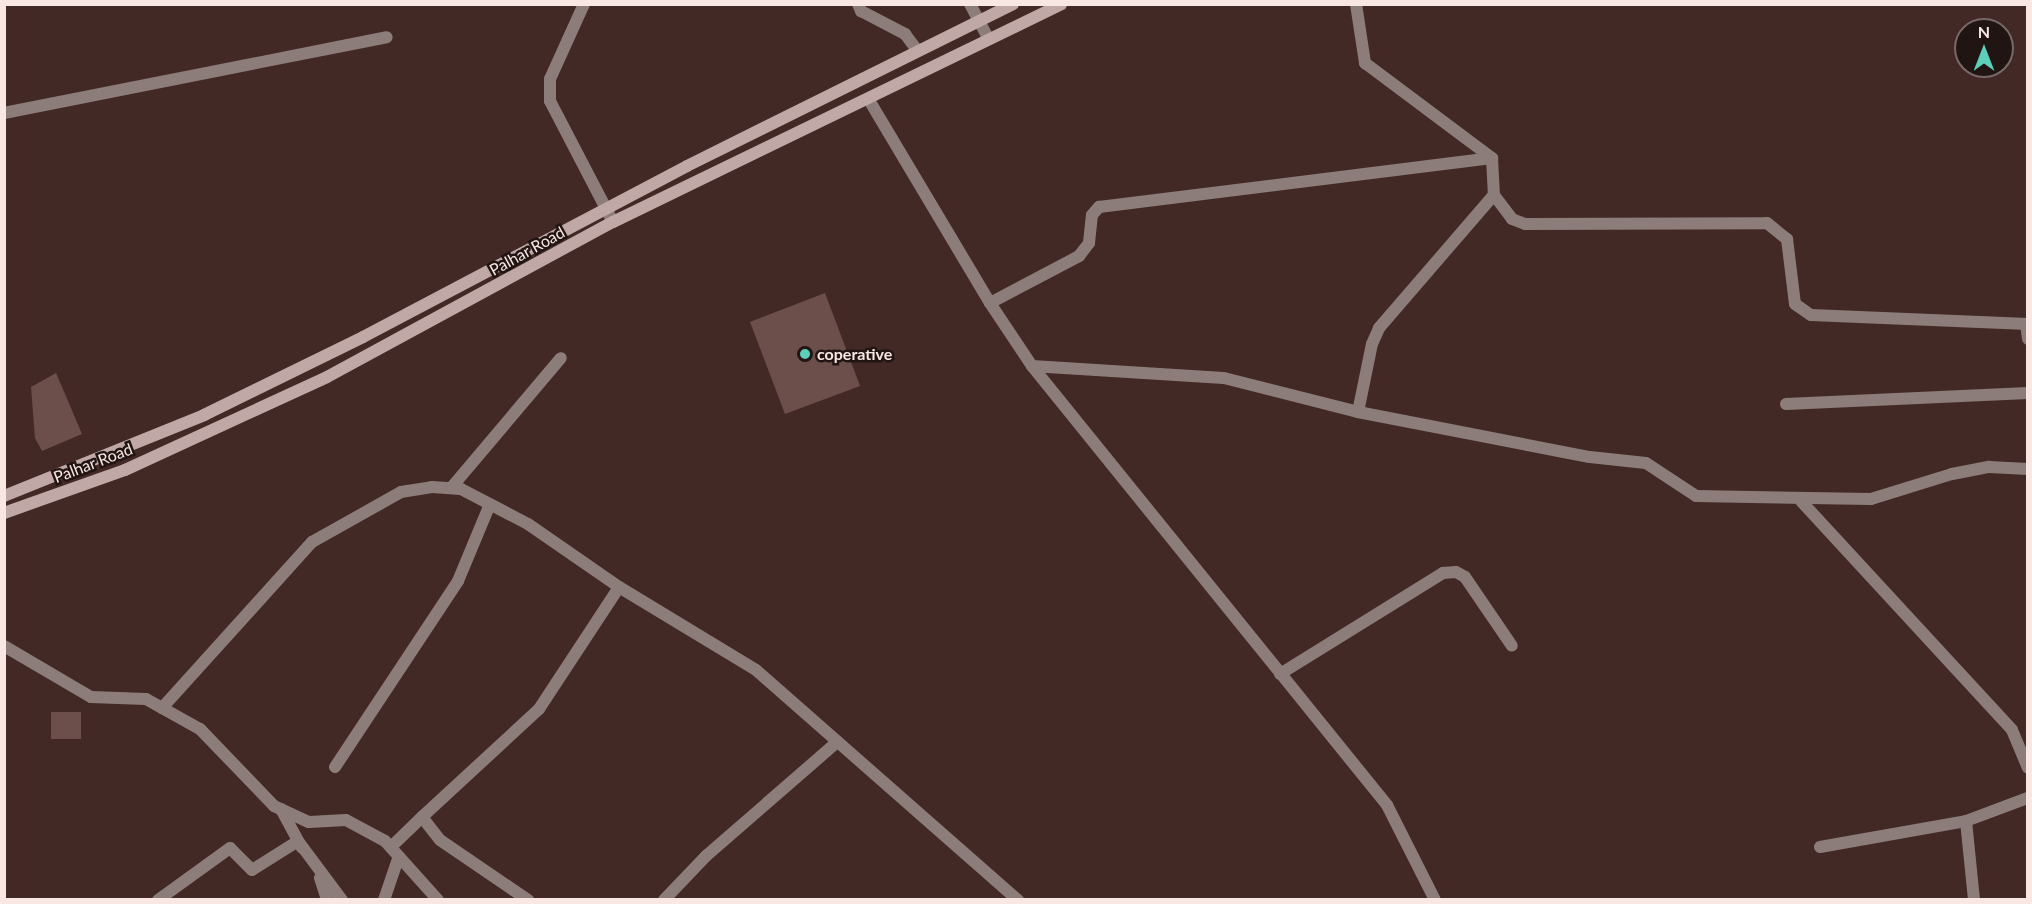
<!DOCTYPE html>
<html>
<head>
<meta charset="utf-8">
<style>
	body { margin:0 }
	#map { position:relative; width:2032px; height:904px; overflow:hidden; background:#432925; font-family:Lato,sans-serif }
	div>[style] { position:absolute }
	.building>* { inset:0; background:#6c4f4b }
	.minor>* { height:12px; margin:-6px; padding:0 6px; transform-origin:6px; border-radius:6px; background:#8c7d7b }
	.tertiary>* { height:12px; margin:-6px; padding:0 6px; transform-origin:6px; border-radius:6px; background:#8c7d7b }
	.secondary>* { height:12px; margin:-6px; padding:0 6px; transform-origin:6px; border-radius:6px; background:#bfa8a5 }
	.dots>* { width:16px; height:16px; translate:-50% -50%; box-sizing:border-box; border:3px solid #211513; border-radius:50% }
	span { translate:-50% -50%; white-space:nowrap; text-align:center; line-height:1.15; -webkit-text-stroke:5px #211513; paint-order:stroke }
	.street-label { font-size:16px; color:#f9e7e4 }
	.poi-label { font-size:16px; color:#f9e7e4; font-weight:700 }
	.left { translate:0 -50%; text-align:left }
	.frame { position:absolute; inset:0; border:6px solid #f9e7e4; pointer-events:none }
	.north { position:absolute; left:1954px; top:18px; width:60px; height:60px; box-sizing:border-box; background:#211513; border:2px solid #776967; border-radius:50%; rotate:0deg; font-size:16px; font-weight:700; line-height:24px; text-align:center; color:#f9e7e4 }
	.north::after { content:''; display:block; margin:auto; width:21px; height:27px; background:#5dceb9; clip-path:polygon(50% 0,100% 100%,50% 72%,0 100%) }
</style>
</head>
<body>
<div id="map">
	<div class="building">
		<i style="clip-path:polygon(825px 293px,860px 386px,785px 414px,750px 322px)"></i>
		<i style="clip-path:polygon(56px 373px,82px 434px,42px 451px,35px 438px,31px 387px)"></i>
		<i style="clip-path:polygon(51px 712px,81px 712px,81px 739px,51px 739px)"></i>
	</div>
	<div class="minor">
		<i style="left:584px;top:4px;width:82px;rotate:114.4deg"></i>
		<i style="left:550px;top:79px;width:22px;rotate:90deg"></i>
		<i style="left:550px;top:101px;width:136px;rotate:62.5deg"></i>
		<i style="left:858px;top:4px;width:8px;rotate:67deg"></i>
		<i style="left:861px;top:11px;width:50px;rotate:27.6deg"></i>
		<i style="left:905px;top:34px;width:21px;rotate:53deg"></i>
		<i style="left:970px;top:4px;width:38px;rotate:62deg"></i>
		<i style="left:1356px;top:4px;width:60px;rotate:81.3deg"></i>
		<i style="left:1365px;top:63px;width:159px;rotate:36.8deg"></i>
		<i style="left:1492px;top:158px;width:37px;rotate:87deg"></i>
		<i style="left:1494px;top:195px;width:30px;rotate:53deg"></i>
		<i style="left:1512px;top:219px;width:14px;rotate:21deg"></i>
		<i style="left:1525px;top:224px;width:242px;rotate:-0.2deg"></i>
		<i style="left:1767px;top:223px;width:26px;rotate:39deg"></i>
		<i style="left:1787px;top:239px;width:65px;rotate:83deg"></i>
		<i style="left:1795px;top:304px;width:19px;rotate:35deg"></i>
		<i style="left:1811px;top:315px;width:217px;rotate:2.4deg"></i>
		<i style="left:4px;top:113px;width:390px;rotate:-11.2deg"></i>
		<i style="left:990px;top:303px;width:101px;rotate:-27.8deg"></i>
		<i style="left:1079px;top:256px;width:16px;rotate:-52deg"></i>
		<i style="left:1089px;top:243px;width:28px;rotate:-84deg"></i>
		<i style="left:1092px;top:215px;width:11px;rotate:-49deg"></i>
		<i style="left:1099px;top:207px;width:396px;rotate:-7.1deg"></i>
		<i style="left:2026px;top:324px;width:15px;rotate:82deg"></i>
		<i style="left:1032px;top:366px;width:192px;rotate:3.6deg"></i>
		<i style="left:1224px;top:378px;width:138px;rotate:14.2deg"></i>
		<i style="left:1358px;top:412px;width:236px;rotate:11deg"></i>
		<i style="left:1590px;top:457px;width:56px;rotate:6.1deg"></i>
		<i style="left:1646px;top:463px;width:60px;rotate:33.4deg"></i>
		<i style="left:1696px;top:496px;width:175px;rotate:1deg"></i>
		<i style="left:1871px;top:499px;width:85px;rotate:-17.2deg"></i>
		<i style="left:1952px;top:474px;width:38px;rotate:-11deg"></i>
		<i style="left:1989px;top:467px;width:39px;rotate:3deg"></i>
		<i style="left:1786px;top:404px;width:242px;rotate:-2.6deg"></i>
		<i style="left:1358px;top:412px;width:69px;rotate:-78.4deg"></i>
		<i style="left:1372px;top:344px;width:17px;rotate:-66deg"></i>
		<i style="left:1379px;top:328px;width:176px;rotate:-49.2deg"></i>
		<i style="left:451px;top:488px;width:170px;rotate:-49.8deg"></i>
		<i style="left:1801px;top:501px;width:311px;rotate:47.3deg"></i>
		<i style="left:2012px;top:730px;width:41px;rotate:67.2deg"></i>
		<i style="left:1280px;top:674px;width:192px;rotate:-31.8deg"></i>
		<i style="left:1443px;top:573px;width:13px;rotate:-4deg"></i>
		<i style="left:1456px;top:572px;width:10px;rotate:29deg"></i>
		<i style="left:1465px;top:577px;width:83px;rotate:55.7deg"></i>
		<i style="left:162px;top:708px;width:224px;rotate:-47.9deg"></i>
		<i style="left:312px;top:542px;width:102px;rotate:-29.3deg"></i>
		<i style="left:401px;top:492px;width:31px;rotate:-9deg"></i>
		<i style="left:432px;top:487px;width:29px;rotate:4deg"></i>
		<i style="left:461px;top:489px;width:76px;rotate:27.6deg"></i>
		<i style="left:528px;top:524px;width:111px;rotate:34.7deg"></i>
		<i style="left:619px;top:587px;width:160px;rotate:31.2deg"></i>
		<i style="left:756px;top:670px;width:349px;rotate:41.3deg"></i>
		<i style="left:335px;top:767px;width:223px;rotate:-56.5deg"></i>
		<i style="left:458px;top:581px;width:83px;rotate:-67.4deg"></i>
		<i style="left:281px;top:809px;width:44px;rotate:61.7deg"></i>
		<i style="left:422px;top:817px;width:159px;rotate:-42.7deg"></i>
		<i style="left:539px;top:709px;width:146px;rotate:-56.7deg"></i>
		<i style="left:1966px;top:821px;width:79px;rotate:84.2deg"></i>
		<i style="left:391px;top:847px;width:43px;rotate:-44.1deg"></i>
		<i style="left:422px;top:817px;width:29px;rotate:52deg"></i>
		<i style="left:440px;top:840px;width:107px;rotate:34.3deg"></i>
		<i style="left:1820px;top:847px;width:148px;rotate:-10.1deg"></i>
		<i style="left:1966px;top:821px;width:66px;rotate:-20.4deg"></i>
		<i style="left:320px;top:878px;width:23px;rotate:72deg"></i>
		<i style="left:158px;top:900px;width:89px;rotate:-35.8deg"></i>
		<i style="left:230px;top:848px;width:31px;rotate:45deg"></i>
		<i style="left:252px;top:870px;width:54px;rotate:-32.2deg"></i>
		<i style="left:298px;top:841px;width:74px;rotate:53.3deg"></i>
		<i style="left:384px;top:900px;width:46px;rotate:-71.2deg"></i>
		<i style="left:664px;top:900px;width:61px;rotate:-46.3deg"></i>
		<i style="left:706px;top:856px;width:174px;rotate:-41deg"></i>
	</div>
	<div class="tertiary">
		<i style="left:869px;top:100px;width:236px;rotate:59.2deg"></i>
		<i style="left:990px;top:303px;width:76px;rotate:56.3deg"></i>
		<i style="left:1032px;top:366px;width:565px;rotate:51.04deg"></i>
		<i style="left:1387px;top:805px;width:106px;rotate:63.2deg"></i>
		<i style="left:4px;top:646px;width:101px;rotate:30.4deg"></i>
		<i style="left:91px;top:697px;width:55px;rotate:2.1deg"></i>
		<i style="left:146px;top:699px;width:62px;rotate:29.1deg"></i>
		<i style="left:200px;top:729px;width:107px;rotate:46.1deg"></i>
		<i style="left:274px;top:806px;width:38px;rotate:25deg"></i>
		<i style="left:309px;top:822px;width:37px;rotate:-3deg"></i>
		<i style="left:346px;top:820px;width:44px;rotate:28.3deg"></i>
		<i style="left:385px;top:841px;width:79px;rotate:48.1deg"></i>
	</div>
	<div class="secondary">
		<i style="left:4px;top:496px;width:216px;rotate:-22deg"></i>
		<i style="left:204px;top:415px;width:177px;rotate:-26.1deg"></i>
		<i style="left:363px;top:337px;width:366px;rotate:-27.8deg"></i>
		<i style="left:687px;top:166px;width:364px;rotate:-26.4deg"></i>
		<i style="left:4px;top:513px;width:128px;rotate:-19.6deg"></i>
		<i style="left:125px;top:470px;width:222px;rotate:-24.7deg"></i>
		<i style="left:327px;top:377px;width:325px;rotate:-28.5deg"></i>
		<i style="left:613px;top:222px;width:498px;rotate:-25.9deg"></i>
	</div>
	<div class="dots">
		<i style="left:805px;top:354px;background:#5dceb9"></i>
	</div>
	<div class="street-label">
		<span style="left:527px;top:251px;rotate:-29deg">Palhar Road</span>
		<span style="left:93px;top:463px;rotate:-21deg">Palhar Road</span>
	</div>
	<div class="poi-label">
		<span class="left" style="left:817px;top:354px">coperative</span>
	</div>
	<div class="frame"></div>
	<div class="north">N</div>
</div>
</body>
</html>
